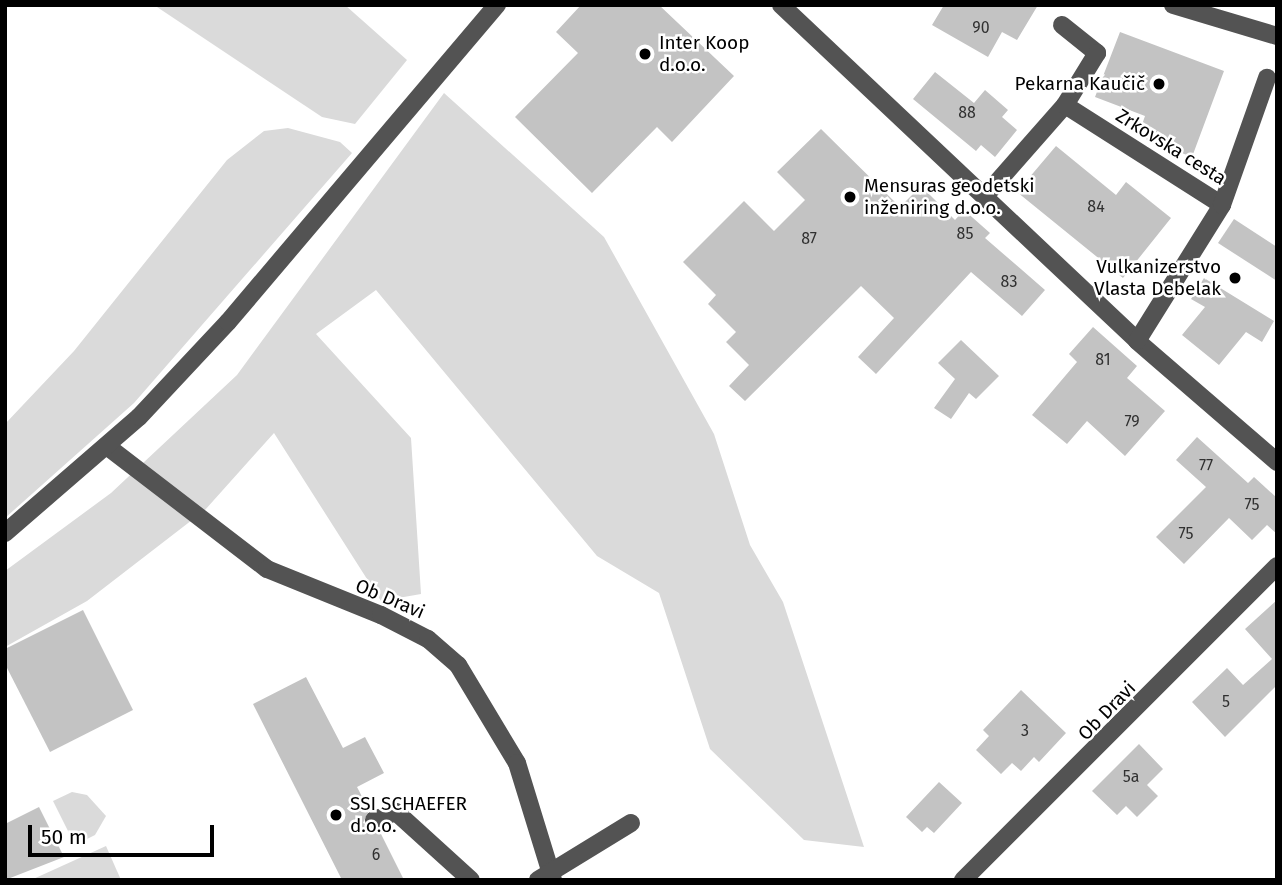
<!DOCTYPE html>
<html>
<head>
<meta charset="utf-8">
<style>
	body { margin:0 }
	#map { position:relative; width:1282px; height:885px; overflow:hidden; background:#fff; font-family:"Fira Sans",sans-serif }
	div>[style] { position:absolute }
	.green>* { inset:0; background:#dadada }
	.building>* { inset:0; background:#c3c3c3 }
	.minor>* { height:18px; margin:-9px; padding:0 9px; transform-origin:9px; border-radius:9px; background:#535353 }
	.dots>* { width:19px; height:19px; translate:-50% -50%; box-sizing:border-box; border:4px solid #fff; border-radius:50% }
	span { translate:-50% -50%; white-space:nowrap; text-align:center; line-height:1.15; -webkit-text-stroke:5px #fff; paint-order:stroke }
	.number-label { font-size:16px; color:#313131 }
	.number-label span { -webkit-text-stroke-width:0 }
	.poi-label { font-size:19px; color:#000 }
	.left { translate:0 -50%; text-align:left }
	.right { translate:-100% -50%; text-align:right }
	.street-label { font-size:19px; color:#000 }
	.frame { position:absolute; inset:0; border:7px solid #000; pointer-events:none }
	.scale { position:absolute; left:28px; top:825px; width:186px; height:32px; box-sizing:border-box; border:4px solid #000; border-top:0; padding-left:9px; font-size:21px; line-height:24px; white-space:nowrap; color:#000; -webkit-text-stroke:5px #fff; paint-order:stroke }
</style>
</head>
<body>
<div id="map">
	<div class="green">
		<i style="clip-path:polygon(154px 5px,345px 5px,407px 60px,355px 124px,322px 117px)"></i>
		<i style="clip-path:polygon(444px 93px,604px 237px,714px 434px,750px 545px,783px 602px,864px 847px,804px 840px,710px 749px,659px 593px,597px 556px,376px 290px,316px 334px,411px 438px,421px 594px,381px 601px,274px 433px,205px 510px,87px 601px,5px 647px,5px 571px,111px 493px,237px 375px)"></i>
		<i style="clip-path:polygon(288px 128px,340px 142px,352px 153px,134px 403px,5px 518px,5px 424px,74px 351px,227px 160px,264px 131px)"></i>
		<i style="clip-path:polygon(72px 792px,87px 795px,106px 816px,95px 835px,75px 845px,53px 801px)"></i>
		<i style="clip-path:polygon(106px 846px,121px 880px,31px 880px)"></i>
	</div>
	<div class="building">
		<i style="clip-path:polygon(581px 5px,659px 5px,734px 76px,672px 142px,657px 127px,592px 193px,515px 117px,578px 53px,556px 32px)"></i>
		<i style="clip-path:polygon(944px 5px,1038px 5px,1017px 40px,1002px 32px,988px 57px,932px 25px)"></i>
		<i style="clip-path:polygon(1120px 32px,1224px 71px,1192px 157px,1138px 136px,1145px 116px,1095px 97px)"></i>
		<i style="clip-path:polygon(935px 72px,974px 103px,985px 90px,1008px 110px,1002px 117px,1017px 130px,995px 157px,981px 145px,976px 151px,913px 99px)"></i>
		<i style="clip-path:polygon(821px 129px,900px 207px,921px 186px,955px 220px,964px 210px,990px 233px,985px 238px,1045px 290px,1022px 316px,971px 272px,876px 374px,858px 357px,894px 318px,861px 286px,745px 401px,729px 386px,749px 365px,726px 342px,736px 332px,708px 304px,716px 295px,683px 262px,744px 201px,774px 231px,805px 200px,777px 172px)"></i>
		<i style="clip-path:polygon(1056px 146px,1116px 195px,1126px 182px,1171px 218px,1123px 278px,1017px 192px)"></i>
		<i style="clip-path:polygon(1234px 219px,1277px 247px,1277px 281px,1218px 243px)"></i>
		<i style="clip-path:polygon(1204px 278px,1274px 321px,1262px 342px,1246px 332px,1219px 365px,1182px 335px,1205px 307px,1191px 299px)"></i>
		<i style="clip-path:polygon(1093px 327px,1137px 366px,1127px 378px,1165px 411px,1125px 456px,1087px 421px,1067px 444px,1032px 415px,1077px 362px,1069px 354px)"></i>
		<i style="clip-path:polygon(961px 340px,999px 376px,976px 399px,969px 393px,951px 419px,934px 408px,955px 379px,938px 363px)"></i>
		<i style="clip-path:polygon(1197px 437px,1248px 483px,1254px 477px,1277px 498px,1277px 534px,1267px 525px,1252px 540px,1229px 518px,1184px 564px,1156px 537px,1206px 487px,1176px 460px)"></i>
		<i style="clip-path:polygon(1277px 600px,1277px 685px,1225px 737px,1192px 702px,1227px 668px,1243px 685px,1272px 659px,1245px 629px)"></i>
		<i style="clip-path:polygon(83px 610px,133px 710px,50px 752px,5px 664px,5px 649px)"></i>
		<i style="clip-path:polygon(306px 677px,343px 748px,365px 737px,384px 773px,357px 787px,369px 810px,363px 823px,379px 830px,404px 880px,342px 880px,253px 704px)"></i>
		<i style="clip-path:polygon(1021px 690px,1066px 733px,1039px 762px,1034px 757px,1021px 771px,1012px 763px,1001px 774px,976px 750px,989px 736px,983px 730px)"></i>
		<i style="clip-path:polygon(1139px 744px,1163px 769px,1147px 785px,1158px 796px,1137px 817px,1126px 806px,1117px 815px,1092px 791px)"></i>
		<i style="clip-path:polygon(939px 782px,962px 803px,934px 833px,927px 827px,922px 832px,906px 817px)"></i>
		<i style="clip-path:polygon(39px 807px,64px 857px,5px 880px,5px 824px)"></i>
	</div>
	<div class="minor">
		<i style="left:781px;top:5px;width:490px;rotate:43.3deg"></i>
		<i style="left:1137px;top:341px;width:185px;rotate:40.8deg"></i>
		<i style="left:1173px;top:5px;width:109px;rotate:16.6deg"></i>
		<i style="left:1062px;top:25px;width:45px;rotate:38.7deg"></i>
		<i style="left:1097px;top:53px;width:61px;rotate:121.6deg"></i>
		<i style="left:985px;top:196px;width:121px;rotate:-48.7deg"></i>
		<i style="left:1065px;top:105px;width:186px;rotate:32.5deg"></i>
		<i style="left:1222px;top:205px;width:160px;rotate:122deg"></i>
		<i style="left:1222px;top:205px;width:135px;rotate:-70.5deg"></i>
		<i style="left:108px;top:447px;width:200px;rotate:37.5deg"></i>
		<i style="left:267px;top:569px;width:123px;rotate:22deg"></i>
		<i style="left:381px;top:615px;width:53px;rotate:27.1deg"></i>
		<i style="left:428px;top:639px;width:40px;rotate:41deg"></i>
		<i style="left:458px;top:665px;width:114px;rotate:59deg"></i>
		<i style="left:517px;top:763px;width:122px;rotate:72.9deg"></i>
		<i style="left:5px;top:533px;width:177px;rotate:-40.9deg"></i>
		<i style="left:139px;top:417px;width:130px;rotate:-46.9deg"></i>
		<i style="left:228px;top:322px;width:416px;rotate:-49.7deg"></i>
		<i style="left:374px;top:820px;width:23px;rotate:-20deg"></i>
		<i style="left:396px;top:812px;width:101px;rotate:42.2deg"></i>
		<i style="left:538px;top:880px;width:109px;rotate:-31.5deg"></i>
		<i style="left:963px;top:880px;width:444px;rotate:-45deg"></i>
	</div>
	<div class="dots">
		<i style="left:645px;top:54px;background:#000"></i>
		<i style="left:1159px;top:84px;background:#000"></i>
		<i style="left:850px;top:197px;background:#000"></i>
		<i style="left:1235px;top:278px;background:#000"></i>
		<i style="left:336px;top:815px;background:#000"></i>
	</div>
	<div class="number-label">
		<span style="left:981px;top:28px">90</span>
		<span style="left:967px;top:113px">88</span>
		<span style="left:1096px;top:207px">84</span>
		<span style="left:965px;top:234px">85</span>
		<span style="left:809px;top:239px">87</span>
		<span style="left:1009px;top:282px">83</span>
		<span style="left:1103px;top:360px">81</span>
		<span style="left:1132px;top:422px">79</span>
		<span style="left:1206px;top:466px">77</span>
		<span style="left:1252px;top:505px">75</span>
		<span style="left:1186px;top:534px">75</span>
		<span style="left:1226px;top:702px">5</span>
		<span style="left:1025px;top:731px">3</span>
		<span style="left:1131px;top:777px">5a</span>
		<span style="left:376px;top:855px">6</span>
	</div>
	<div class="poi-label">
		<span class="left" style="left:659px;top:54px">Inter Koop<br>d.o.o.</span>
		<span class="right" style="left:1145px;top:84px">Pekarna Kaučič</span>
		<span class="left" style="left:864px;top:197px">Mensuras geodetski<br>inženiring d.o.o.</span>
		<span class="right" style="left:1221px;top:278px">Vulkanizerstvo<br>Vlasta Debelak</span>
		<span class="left" style="left:350px;top:815px">SSI SCHAEFER<br>d.o.o.</span>
	</div>
	<div class="street-label">
		<span style="left:1171px;top:147px;rotate:32deg">Zrkovska cesta</span>
		<span style="left:390px;top:599px;rotate:23deg">Ob Dravi</span>
		<span style="left:1107px;top:711px;rotate:-46deg">Ob Dravi</span>
	</div>
	<div class="frame"></div>
	<div class="scale">50 m</div>
</div>
</body>
</html>
